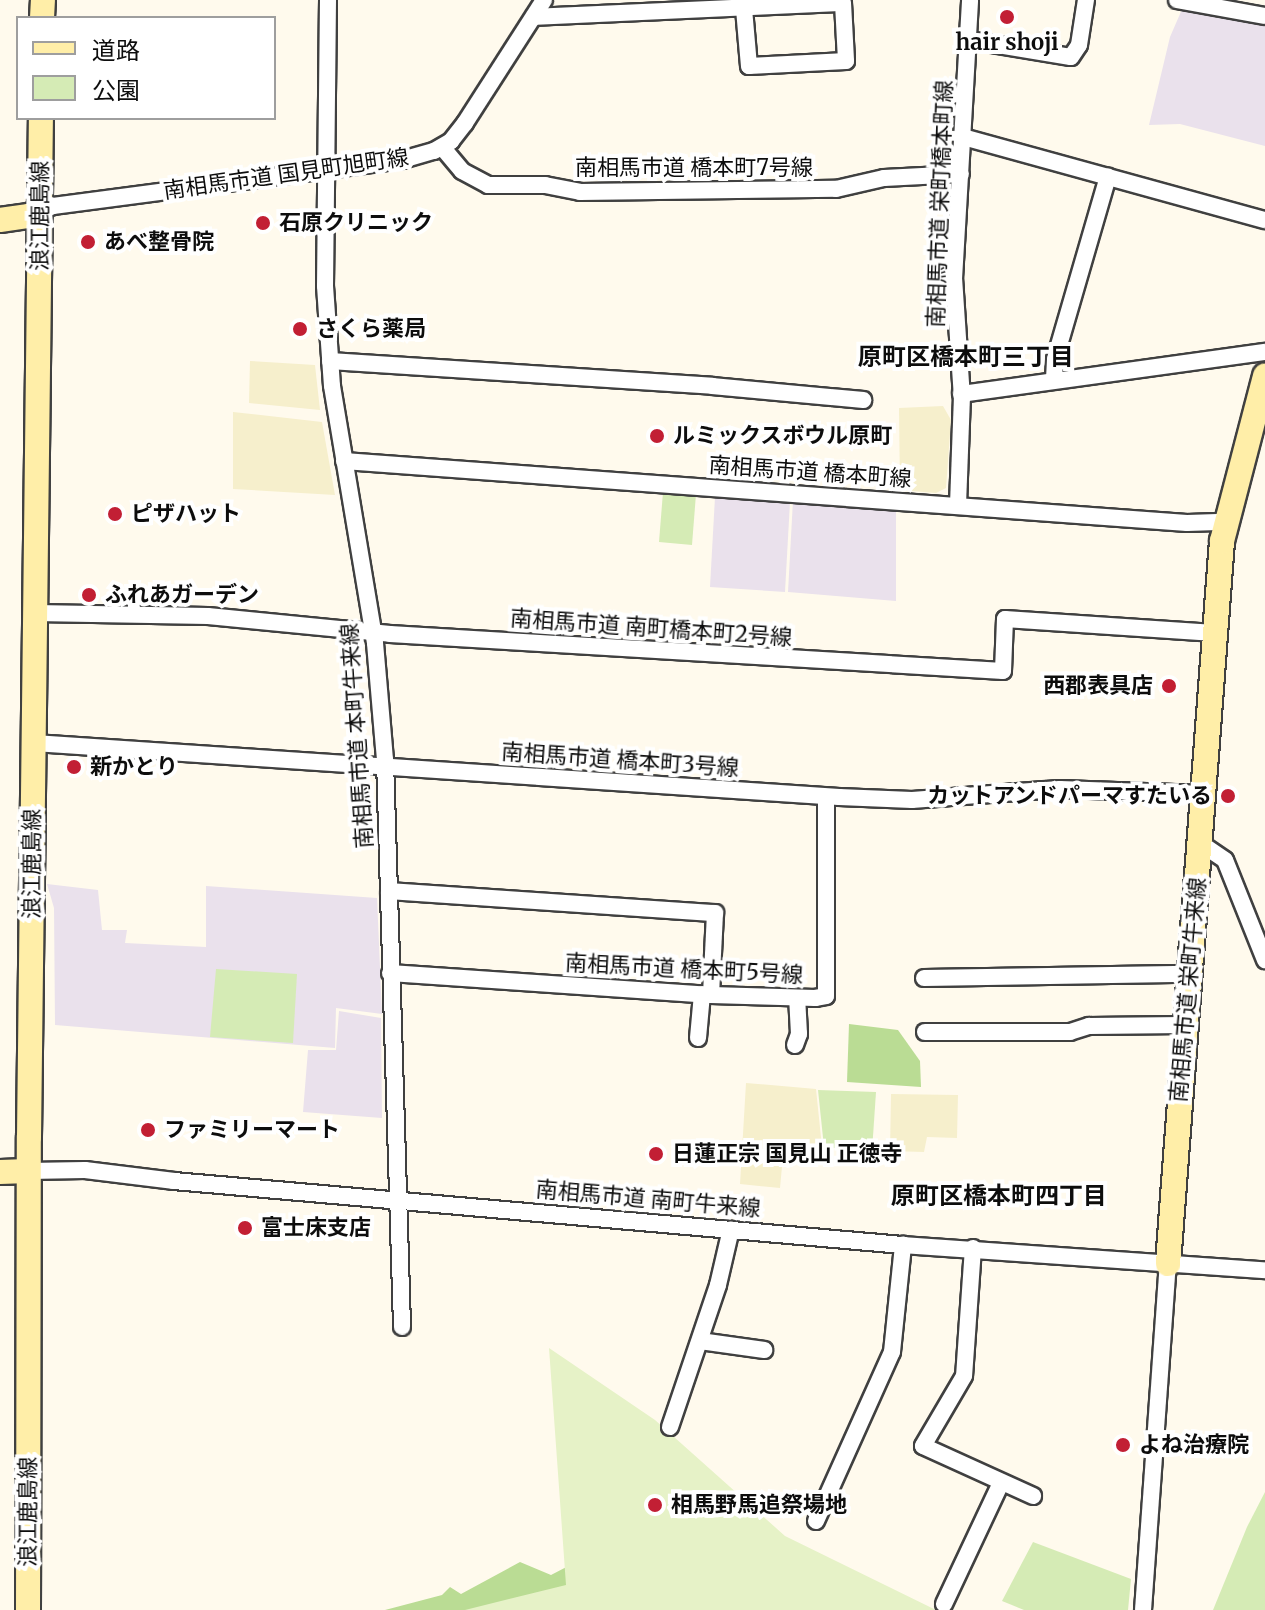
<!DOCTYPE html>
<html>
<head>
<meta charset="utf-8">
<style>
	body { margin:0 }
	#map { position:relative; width:1265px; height:1610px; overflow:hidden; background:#fffaed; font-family:Merriweather,"Noto Sans JP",serif }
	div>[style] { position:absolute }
	.industrial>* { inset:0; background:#eae1ec }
	.farmland>* { inset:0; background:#f6efcc }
	.green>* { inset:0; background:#d5ebb5 }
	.forest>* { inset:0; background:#badc94 }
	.pitch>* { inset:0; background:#e6f2c7 }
	.roads { filter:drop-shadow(2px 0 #404040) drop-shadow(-2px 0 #404040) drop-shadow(0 2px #404040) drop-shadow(0 -2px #404040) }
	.street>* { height:16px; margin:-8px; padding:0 8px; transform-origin:8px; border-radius:8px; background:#fff }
	.secondary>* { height:24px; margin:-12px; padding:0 12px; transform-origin:12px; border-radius:12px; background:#ffeea8 }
	.dots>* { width:22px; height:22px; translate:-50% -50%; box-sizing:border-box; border:4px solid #fff; border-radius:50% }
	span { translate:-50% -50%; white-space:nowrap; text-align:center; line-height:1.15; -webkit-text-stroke:8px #fff; paint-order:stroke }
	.poi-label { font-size:22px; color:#0d0d0d; font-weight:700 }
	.left { translate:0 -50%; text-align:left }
	.right { translate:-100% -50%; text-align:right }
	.street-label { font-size:22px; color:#0d0d0d }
	.neighbourhood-label { font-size:24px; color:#0d0d0d; font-weight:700 }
	.legend { position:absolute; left:16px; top:16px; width:260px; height:104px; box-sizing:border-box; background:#fff; border:2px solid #9e9e9e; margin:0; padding:10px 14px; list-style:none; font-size:24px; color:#0d0d0d }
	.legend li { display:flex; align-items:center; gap:16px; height:40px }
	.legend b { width:40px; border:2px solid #9e9e9e }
</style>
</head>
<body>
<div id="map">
	<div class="industrial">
		<i style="clip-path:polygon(1183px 7px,1265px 21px,1265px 146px,1180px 124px,1149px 125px,1170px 37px)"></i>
		<i style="clip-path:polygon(715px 497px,790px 502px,785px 592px,710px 587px)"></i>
		<i style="clip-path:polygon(793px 500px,896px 510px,896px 601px,788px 592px)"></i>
		<i style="clip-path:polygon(47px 884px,98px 890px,102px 930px,127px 930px,125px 943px,206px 947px,206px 886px,377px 898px,382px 1014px,336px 1008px,335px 1048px,55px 1025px,54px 908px)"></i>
		<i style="clip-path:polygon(339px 1011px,381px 1018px,382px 1118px,303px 1112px,308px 1050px,336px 1050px)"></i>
	</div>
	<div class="farmland">
		<i style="clip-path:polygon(250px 361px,315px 365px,320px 410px,249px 403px)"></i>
		<i style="clip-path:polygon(943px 406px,951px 420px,946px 488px,936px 493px,900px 490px,899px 408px)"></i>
		<i style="clip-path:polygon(233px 412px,322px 422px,335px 495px,233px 489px)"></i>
		<i style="clip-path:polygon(746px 1083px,816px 1089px,822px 1147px,784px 1145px,780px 1188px,740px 1184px)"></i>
		<i style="clip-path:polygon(891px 1094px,958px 1095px,957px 1138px,927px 1137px,924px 1152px,890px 1151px)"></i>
	</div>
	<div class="green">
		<i style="clip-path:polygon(663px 492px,696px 494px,692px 545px,659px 542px)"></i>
		<i style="clip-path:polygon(216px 969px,297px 974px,293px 1043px,210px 1037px)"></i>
		<i style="clip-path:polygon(818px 1090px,876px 1092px,872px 1151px,824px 1147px)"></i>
		<i style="clip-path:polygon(1265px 1492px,1265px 1610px,1213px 1610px,1247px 1527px)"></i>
		<i style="clip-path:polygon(1033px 1542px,1131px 1579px,1128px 1610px,1024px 1610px,1002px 1601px)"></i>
	</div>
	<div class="forest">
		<i style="clip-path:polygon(849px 1024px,898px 1030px,920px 1061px,921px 1087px,847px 1082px)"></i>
		<i style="clip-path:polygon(520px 1562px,551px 1575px,576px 1562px,569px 1610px,385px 1610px,442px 1595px,450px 1587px,461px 1594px)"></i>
	</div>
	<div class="pitch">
		<i style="clip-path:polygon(549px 1348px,655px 1420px,785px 1536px,936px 1610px,465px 1610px,566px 1585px)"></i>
	</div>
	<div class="roads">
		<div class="street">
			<i style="left:328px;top:0;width:286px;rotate:90.6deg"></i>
			<i style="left:325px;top:286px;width:100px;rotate:86deg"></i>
			<i style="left:332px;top:386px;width:261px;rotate:80.5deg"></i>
			<i style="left:375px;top:643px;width:117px;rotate:85.1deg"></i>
			<i style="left:385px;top:760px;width:567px;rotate:88.28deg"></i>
			<i style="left:1177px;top:0;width:89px;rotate:10.3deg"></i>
			<i style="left:534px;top:17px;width:309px;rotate:-2.6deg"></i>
			<i style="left:843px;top:3px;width:58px;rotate:87deg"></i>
			<i style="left:846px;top:61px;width:97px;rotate:177deg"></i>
			<i style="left:749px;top:66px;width:57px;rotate:-95deg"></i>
			<i style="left:968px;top:40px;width:104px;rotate:9.4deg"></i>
			<i style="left:1071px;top:57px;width:14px;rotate:-56deg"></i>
			<i style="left:1079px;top:45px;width:46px;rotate:-81.2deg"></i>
			<i style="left:963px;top:137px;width:313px;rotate:15.4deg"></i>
			<i style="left:442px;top:147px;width:31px;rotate:50deg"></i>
			<i style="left:462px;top:171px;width:30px;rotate:28deg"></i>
			<i style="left:488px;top:185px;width:57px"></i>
			<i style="left:545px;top:185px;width:36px;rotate:11deg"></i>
			<i style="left:580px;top:192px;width:256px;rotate:-0.7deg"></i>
			<i style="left:836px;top:189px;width:49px;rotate:-12.9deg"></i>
			<i style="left:884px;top:178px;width:77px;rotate:-3deg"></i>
			<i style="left:40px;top:211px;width:14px;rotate:-21deg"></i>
			<i style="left:53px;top:206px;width:352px;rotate:-7.5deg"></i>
			<i style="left:402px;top:160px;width:33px;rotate:-16deg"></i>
			<i style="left:434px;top:151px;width:20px;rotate:-30deg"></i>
			<i style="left:451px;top:141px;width:23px;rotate:-52deg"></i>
			<i style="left:465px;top:123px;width:146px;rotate:-57.3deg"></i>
			<i style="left:330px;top:361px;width:383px;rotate:3.7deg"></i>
			<i style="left:712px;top:386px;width:152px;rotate:5.3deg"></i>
			<i style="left:1054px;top:379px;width:20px;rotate:-87deg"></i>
			<i style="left:1055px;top:359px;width:190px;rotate:-73.8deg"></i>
			<i style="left:961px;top:394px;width:307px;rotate:-7.9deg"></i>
			<i style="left:344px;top:461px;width:845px;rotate:4.21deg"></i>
			<i style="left:1187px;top:523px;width:38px;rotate:-2deg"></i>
			<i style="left:958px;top:505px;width:107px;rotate:-87.9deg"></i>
			<i style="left:962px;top:398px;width:119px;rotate:-93.8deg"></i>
			<i style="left:954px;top:279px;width:279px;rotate:-86.7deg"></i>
			<i style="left:35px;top:613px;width:173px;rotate:1deg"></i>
			<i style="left:208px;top:616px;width:183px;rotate:5.6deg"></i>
			<i style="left:390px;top:634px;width:614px;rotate:3.45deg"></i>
			<i style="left:1003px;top:671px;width:52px;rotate:-87.8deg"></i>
			<i style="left:1005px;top:619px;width:210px;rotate:3.8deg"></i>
			<i style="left:34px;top:743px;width:807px;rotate:3.84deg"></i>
			<i style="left:839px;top:797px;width:73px;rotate:2.4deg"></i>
			<i style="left:912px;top:800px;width:148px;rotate:-4.3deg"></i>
			<i style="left:1060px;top:789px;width:144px;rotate:2deg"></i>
			<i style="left:1200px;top:843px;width:30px;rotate:34deg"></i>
			<i style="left:1225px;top:860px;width:108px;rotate:68.2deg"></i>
			<i style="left:389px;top:891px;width:327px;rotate:3.9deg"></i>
			<i style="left:715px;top:913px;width:82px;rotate:92.8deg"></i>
			<i style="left:390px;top:973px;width:322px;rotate:3.9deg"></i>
			<i style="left:711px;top:995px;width:104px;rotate:1.7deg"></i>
			<i style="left:815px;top:998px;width:11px;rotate:-10deg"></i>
			<i style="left:826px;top:996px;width:199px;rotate:-90deg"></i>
			<i style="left:924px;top:978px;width:266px;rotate:-0.9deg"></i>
			<i style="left:925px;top:1032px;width:145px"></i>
			<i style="left:1070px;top:1032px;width:20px;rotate:-18deg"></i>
			<i style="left:1089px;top:1026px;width:95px;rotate:-0.6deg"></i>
			<i style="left:698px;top:1038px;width:44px;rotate:-84.8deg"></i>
			<i style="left:795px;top:1045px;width:12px;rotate:-70deg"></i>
			<i style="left:799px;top:1034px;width:36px;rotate:-93deg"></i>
			<i style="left:28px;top:1171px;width:57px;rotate:-1deg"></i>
			<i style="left:85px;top:1170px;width:90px;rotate:7deg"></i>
			<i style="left:174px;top:1181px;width:732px;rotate:5.02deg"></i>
			<i style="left:903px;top:1245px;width:363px;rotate:4deg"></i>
			<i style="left:973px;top:1248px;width:128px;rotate:94deg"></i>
			<i style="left:964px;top:1376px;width:81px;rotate:120.4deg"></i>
			<i style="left:923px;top:1446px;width:121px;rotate:24.4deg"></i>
			<i style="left:700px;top:1341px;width:65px;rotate:8deg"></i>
			<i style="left:670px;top:1427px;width:150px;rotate:-71.3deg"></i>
			<i style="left:718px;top:1285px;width:57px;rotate:-76.9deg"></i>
			<i style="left:816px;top:1521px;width:185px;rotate:-65.8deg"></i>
			<i style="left:892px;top:1352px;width:108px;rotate:-84.1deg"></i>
			<i style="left:944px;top:1604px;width:134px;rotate:-64.8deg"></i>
			<i style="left:1143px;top:1610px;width:347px;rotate:-85.9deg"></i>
		</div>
		<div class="secondary">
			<i style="left:42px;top:18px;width:18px;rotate:-87deg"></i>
			<i style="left:0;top:220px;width:29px;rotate:-8deg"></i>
			<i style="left:29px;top:216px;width:12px;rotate:-24deg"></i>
			<i style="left:0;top:1172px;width:28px;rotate:-2deg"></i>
			<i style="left:1168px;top:1264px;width:725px;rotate:-85.73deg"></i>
			<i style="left:1222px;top:541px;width:171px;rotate:-75.4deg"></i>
			<i style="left:28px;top:1610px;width:473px;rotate:-89.9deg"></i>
			<i style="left:29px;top:1137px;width:1019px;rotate:-89.33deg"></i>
		</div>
	</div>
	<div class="dots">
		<i style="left:1007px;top:17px;background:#c21f34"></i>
		<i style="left:263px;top:223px;background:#c21f34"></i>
		<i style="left:88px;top:242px;background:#c21f34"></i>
		<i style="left:300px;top:329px;background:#c21f34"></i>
		<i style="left:657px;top:436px;background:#c21f34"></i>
		<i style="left:115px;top:514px;background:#c21f34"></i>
		<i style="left:89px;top:595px;background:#c21f34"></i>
		<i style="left:1169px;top:686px;background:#c21f34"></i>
		<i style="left:74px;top:767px;background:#c21f34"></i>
		<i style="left:1228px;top:796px;background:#c21f34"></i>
		<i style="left:148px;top:1130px;background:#c21f34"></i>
		<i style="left:656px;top:1154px;background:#c21f34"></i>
		<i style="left:245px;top:1228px;background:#c21f34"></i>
		<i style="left:1123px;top:1445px;background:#c21f34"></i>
		<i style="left:655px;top:1505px;background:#c21f34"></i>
	</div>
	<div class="poi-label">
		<span style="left:1007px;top:43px">hair shoji</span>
		<span class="left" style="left:279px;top:223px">石原クリニック</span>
		<span class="left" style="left:104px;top:242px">あべ整骨院</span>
		<span class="left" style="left:316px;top:329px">さくら薬局</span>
		<span class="left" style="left:673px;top:436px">ルミックスボウル原町</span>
		<span class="left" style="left:131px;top:514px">ピザハット</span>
		<span class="left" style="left:105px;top:595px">ふれあガーデン</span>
		<span class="right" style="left:1153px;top:686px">西郡表具店</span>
		<span class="left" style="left:90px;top:767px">新かとり</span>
		<span class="right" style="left:1212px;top:796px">カットアンドパーマすたいる</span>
		<span class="left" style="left:164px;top:1130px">ファミリーマート</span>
		<span class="left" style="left:672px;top:1154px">日蓮正宗 国見山 正徳寺</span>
		<span class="left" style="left:261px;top:1228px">富士床支店</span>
		<span class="left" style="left:1139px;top:1445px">よね治療院</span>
		<span class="left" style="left:671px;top:1505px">相馬野馬追祭場地</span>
	</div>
	<div class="street-label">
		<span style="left:694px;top:168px">南相馬市道 橋本町7号線</span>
		<span style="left:286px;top:174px;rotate:-8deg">南相馬市道 国見町旭町線</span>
		<span style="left:940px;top:204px;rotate:-88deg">南相馬市道 栄町橋本町線</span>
		<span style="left:40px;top:216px;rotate:-90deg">浪江鹿島線</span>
		<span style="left:810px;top:472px;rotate:4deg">南相馬市道 橋本町線</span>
		<span style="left:651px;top:628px;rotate:4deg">南相馬市道 南町橋本町2号線</span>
		<span style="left:357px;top:736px;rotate:-94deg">南相馬市道 本町牛来線</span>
		<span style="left:620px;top:760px;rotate:4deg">南相馬市道 橋本町3号線</span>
		<span style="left:32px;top:864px;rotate:-90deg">浪江鹿島線</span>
		<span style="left:684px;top:969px;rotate:3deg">南相馬市道 橋本町5号線</span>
		<span style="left:1188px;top:990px;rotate:-85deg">南相馬市道 栄町牛来線</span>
		<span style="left:648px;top:1199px;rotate:5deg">南相馬市道 南町牛来線</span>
		<span style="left:28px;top:1512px;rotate:-90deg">浪江鹿島線</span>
	</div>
	<div class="neighbourhood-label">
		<span style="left:966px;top:357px">原町区橋本町三丁目</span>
		<span style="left:999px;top:1196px">原町区橋本町四丁目</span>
	</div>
	<ul class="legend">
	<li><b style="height:10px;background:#ffeea8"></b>道路</li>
	<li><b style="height:22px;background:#d5ebb5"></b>公園</li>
	</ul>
</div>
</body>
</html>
